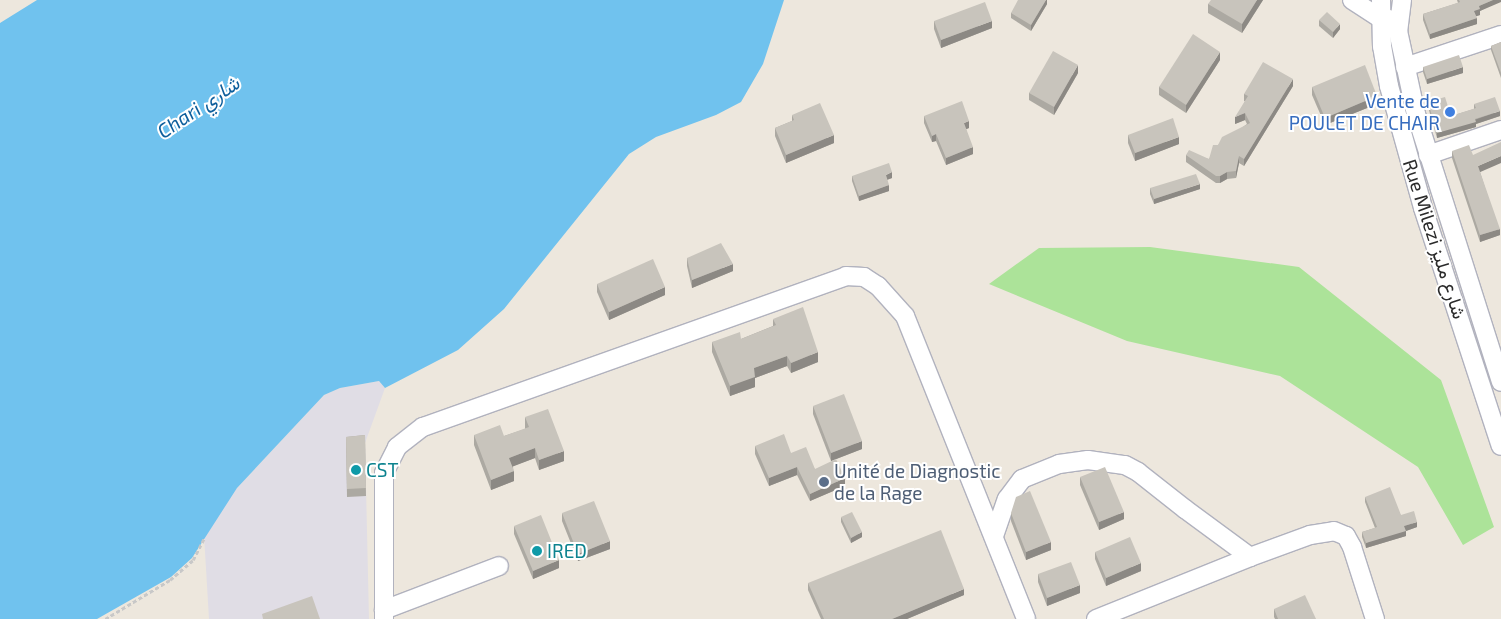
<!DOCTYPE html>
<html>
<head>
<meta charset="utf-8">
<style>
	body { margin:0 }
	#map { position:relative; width:1501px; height:619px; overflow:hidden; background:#ede7dd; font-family:"Exo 2",Vazirmatn,sans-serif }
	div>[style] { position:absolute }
	.industrial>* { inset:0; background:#e0dde5 }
	.green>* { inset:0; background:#ace399 }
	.water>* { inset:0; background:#70c2ee }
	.path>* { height:2.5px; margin-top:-1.25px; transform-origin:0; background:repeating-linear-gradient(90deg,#c8c8c8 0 4px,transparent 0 6.5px) }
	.roads { filter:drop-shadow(1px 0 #b1b2be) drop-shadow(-1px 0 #b1b2be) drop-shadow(0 1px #b1b2be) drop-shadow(0 -1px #b1b2be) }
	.minor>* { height:18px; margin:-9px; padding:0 9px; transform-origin:9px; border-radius:9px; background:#fff }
	.wall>* { inset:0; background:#aca9a2 }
	.shaded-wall>* { inset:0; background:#8c8984 }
	.building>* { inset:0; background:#c8c4bc }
	.dots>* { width:14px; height:14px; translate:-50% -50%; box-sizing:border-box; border:2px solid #fff; border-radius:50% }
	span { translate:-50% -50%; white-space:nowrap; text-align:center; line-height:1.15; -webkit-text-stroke:4px #fff; paint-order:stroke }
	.shop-label { font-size:19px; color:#366cbe }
	.right { translate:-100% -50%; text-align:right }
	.street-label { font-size:19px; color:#2b2b2b }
	.culture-label { font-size:19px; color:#0d838f }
	.left { translate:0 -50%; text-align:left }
	.service-label { font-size:19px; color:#4e5e75 }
	.water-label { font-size:20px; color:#0e5f9c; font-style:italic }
</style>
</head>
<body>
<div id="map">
	<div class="industrial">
		<i style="clip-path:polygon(379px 381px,385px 388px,365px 443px,369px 619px,209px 619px,204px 535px,237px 488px,324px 395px,340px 388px)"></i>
	</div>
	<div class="green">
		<i style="clip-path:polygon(1150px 247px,1299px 267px,1441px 380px,1494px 527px,1463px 545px,1418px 467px,1280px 376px,1127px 341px,989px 284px,1039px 248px)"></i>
	</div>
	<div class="water">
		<i style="clip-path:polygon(37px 0,784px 0,763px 64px,741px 102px,716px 115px,656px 137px,629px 154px,504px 309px,458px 350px,385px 388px,379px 381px,340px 388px,324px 395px,237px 488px,192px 558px,171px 577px,97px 619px,0 619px,0 23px)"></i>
	</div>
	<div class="path">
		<i style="left:105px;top:619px;width:76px;rotate:-31deg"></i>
		<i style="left:170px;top:580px;width:30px;rotate:-41deg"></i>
		<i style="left:193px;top:560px;width:25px;rotate:-63deg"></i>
	</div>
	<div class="roads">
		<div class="minor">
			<i style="left:1352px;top:0;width:33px;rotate:33deg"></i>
			<i style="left:1380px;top:18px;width:9px;rotate:6deg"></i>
			<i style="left:1381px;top:0;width:46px;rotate:88.8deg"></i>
			<i style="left:1382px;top:46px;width:41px;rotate:80.1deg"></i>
			<i style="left:1389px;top:86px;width:127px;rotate:74.4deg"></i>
			<i style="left:1423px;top:208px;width:250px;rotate:71.9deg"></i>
			<i style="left:1402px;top:0;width:31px;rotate:97deg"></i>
			<i style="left:1398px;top:31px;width:85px;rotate:77.8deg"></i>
			<i style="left:1416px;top:114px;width:281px;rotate:72.4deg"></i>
			<i style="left:1405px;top:67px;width:101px;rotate:-18.4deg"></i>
			<i style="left:1428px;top:155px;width:77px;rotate:-18.9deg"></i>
			<i style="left:994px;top:536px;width:39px;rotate:-71deg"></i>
			<i style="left:1007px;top:499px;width:25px;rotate:-53deg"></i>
			<i style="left:1022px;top:479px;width:40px;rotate:-22deg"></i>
			<i style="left:1059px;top:464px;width:29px;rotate:-8deg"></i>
			<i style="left:1088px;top:460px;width:37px;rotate:8deg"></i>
			<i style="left:1125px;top:465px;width:15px;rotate:28deg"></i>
			<i style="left:1138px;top:472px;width:60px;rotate:38.2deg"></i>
			<i style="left:1185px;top:509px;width:81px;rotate:36.4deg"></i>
			<i style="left:384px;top:610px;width:123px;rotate:-20.9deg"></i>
			<i style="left:384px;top:619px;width:146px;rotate:-90deg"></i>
			<i style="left:384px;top:473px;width:29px;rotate:-63deg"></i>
			<i style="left:397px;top:447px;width:33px;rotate:-38deg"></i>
			<i style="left:423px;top:427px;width:449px;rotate:-19.6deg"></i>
			<i style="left:846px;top:276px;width:18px;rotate:3deg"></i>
			<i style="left:864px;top:277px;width:17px;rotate:33deg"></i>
			<i style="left:878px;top:286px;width:40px;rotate:48deg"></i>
			<i style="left:905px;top:316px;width:326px;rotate:68.2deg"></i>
			<i style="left:1096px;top:619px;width:166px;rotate:-21.9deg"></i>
			<i style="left:1250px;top:557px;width:64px;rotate:-20.1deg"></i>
			<i style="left:1310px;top:535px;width:24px;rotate:-9deg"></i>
			<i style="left:1334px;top:531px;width:13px;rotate:23deg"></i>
			<i style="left:1346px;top:536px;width:13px;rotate:61deg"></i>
			<i style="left:1352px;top:547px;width:76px;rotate:72.3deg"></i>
		</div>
	</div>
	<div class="wall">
		<i style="clip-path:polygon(1047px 0,1047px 4px,1031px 31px,1011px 18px,1011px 13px)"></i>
		<i style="clip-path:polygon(1263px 0,1242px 33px,1208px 13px,1208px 4px)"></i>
		<i style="clip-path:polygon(1457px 0,1501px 0,1480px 11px,1480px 15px,1476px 16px,1477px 24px,1430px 39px,1423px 20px,1423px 14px,1458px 3px)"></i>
		<i style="clip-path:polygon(1319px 20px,1340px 29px,1333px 38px,1319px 26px)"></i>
		<i style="clip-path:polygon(934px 21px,992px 28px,941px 48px,934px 29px)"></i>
		<i style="clip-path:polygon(1501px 42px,1501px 78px,1491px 50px,1491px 46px)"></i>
		<i style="clip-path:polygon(1220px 60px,1186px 113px,1159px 95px,1159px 87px)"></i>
		<i style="clip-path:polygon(1423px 67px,1463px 73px,1427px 84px,1423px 72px)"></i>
		<i style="clip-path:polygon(1078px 73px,1054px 115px,1029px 100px,1029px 93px)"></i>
		<i style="clip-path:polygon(1293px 86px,1244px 166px,1239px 163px,1236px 178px,1227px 179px,1220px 183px,1216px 183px,1186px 162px,1186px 155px,1209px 159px,1218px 145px,1247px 124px,1245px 120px,1235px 124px,1245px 101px,1244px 101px,1244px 94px)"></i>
		<i style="clip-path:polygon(1312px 87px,1377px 104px,1325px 125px,1312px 95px)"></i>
		<i style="clip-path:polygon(1428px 102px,1451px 116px,1474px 109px,1474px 104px,1500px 116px,1476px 124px,1476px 127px,1437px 138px,1428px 107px)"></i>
		<i style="clip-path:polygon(792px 115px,834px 143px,786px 163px,775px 136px,775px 128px,792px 121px)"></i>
		<i style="clip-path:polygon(924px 116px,969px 128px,966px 129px,973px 154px,946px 165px,936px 141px,932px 142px,924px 123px)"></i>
		<i style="clip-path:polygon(1128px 135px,1179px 144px,1135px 161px,1128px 143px)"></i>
		<i style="clip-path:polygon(1452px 151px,1480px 172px,1500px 235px,1480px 242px,1452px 158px)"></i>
		<i style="clip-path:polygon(852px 176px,892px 178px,887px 180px,889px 191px,859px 201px,852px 181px)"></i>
		<i style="clip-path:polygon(1150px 188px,1200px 189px,1154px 204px,1150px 194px)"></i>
		<i style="clip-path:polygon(687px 258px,733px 271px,692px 288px,687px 266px)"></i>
		<i style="clip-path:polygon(597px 284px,665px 295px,609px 320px,597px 292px)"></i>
		<i style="clip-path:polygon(773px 319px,818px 362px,791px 373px,787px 366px,755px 378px,755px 387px,730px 396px,712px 352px,712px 342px,741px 339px,773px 326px)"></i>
		<i style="clip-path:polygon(813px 406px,862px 449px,831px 461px,813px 414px)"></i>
		<i style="clip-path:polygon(525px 417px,564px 461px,539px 470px,535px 458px,513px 466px,514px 481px,491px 490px,474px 445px,474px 435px,504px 436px,525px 429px)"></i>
		<i style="clip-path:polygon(365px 435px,366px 496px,347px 497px,346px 437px)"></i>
		<i style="clip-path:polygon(755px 446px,791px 453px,815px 469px,845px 486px,810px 501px,797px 475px,769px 486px,755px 454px)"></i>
		<i style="clip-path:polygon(1080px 477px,1124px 519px,1099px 530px,1080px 485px)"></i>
		<i style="clip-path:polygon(1365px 497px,1401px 515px,1417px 527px,1406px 531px,1406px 536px,1366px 548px,1362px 537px,1362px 532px,1375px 528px,1365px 502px)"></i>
		<i style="clip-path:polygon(562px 513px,610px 549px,578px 561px,562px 521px)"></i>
		<i style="clip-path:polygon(1011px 513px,1051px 550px,1026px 560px,1011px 521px)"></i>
		<i style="clip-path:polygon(841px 517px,862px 537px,851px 543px,841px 522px)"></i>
		<i style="clip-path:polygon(514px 526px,559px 568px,533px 579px,514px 534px)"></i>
		<i style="clip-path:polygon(1095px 552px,1141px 571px,1106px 586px,1095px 559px)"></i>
		<i style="clip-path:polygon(1038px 574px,1080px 593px,1047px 606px,1038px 582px)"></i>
		<i style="clip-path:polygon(808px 583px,964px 595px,907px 619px,821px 619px,808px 590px)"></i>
		<i style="clip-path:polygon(1274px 609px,1316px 619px,1275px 619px,1274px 617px)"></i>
	</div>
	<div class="shaded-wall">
		<i style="clip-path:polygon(1046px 0,1047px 0,1047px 4px,1031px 31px,1031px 25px)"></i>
		<i style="clip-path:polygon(1257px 0,1263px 0,1242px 33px,1242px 24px)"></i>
		<i style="clip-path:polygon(1493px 0,1501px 0,1501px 2px,1480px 11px,1480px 15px,1474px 17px,1474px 11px,1479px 6px)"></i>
		<i style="clip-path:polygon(1477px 18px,1477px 24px,1430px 39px,1430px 34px)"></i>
		<i style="clip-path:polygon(992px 21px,992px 28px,941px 48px,941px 40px)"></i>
		<i style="clip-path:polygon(1340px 24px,1340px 29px,1333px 38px,1333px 32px)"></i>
		<i style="clip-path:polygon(1220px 52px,1220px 60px,1186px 113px,1186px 105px)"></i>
		<i style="clip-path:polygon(1078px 65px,1078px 73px,1054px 115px,1054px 107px)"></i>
		<i style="clip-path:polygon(1463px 67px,1463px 73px,1427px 84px,1427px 79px)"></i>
		<i style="clip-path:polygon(1293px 79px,1293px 86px,1244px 166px,1244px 159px)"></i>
		<i style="clip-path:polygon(1377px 96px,1377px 104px,1325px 125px,1325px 118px)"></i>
		<i style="clip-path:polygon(1500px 111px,1500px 116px,1476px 124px,1476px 127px,1437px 138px,1437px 133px)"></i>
		<i style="clip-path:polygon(1245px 113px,1245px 120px,1235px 124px,1235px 117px)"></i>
		<i style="clip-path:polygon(969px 121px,969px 128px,964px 130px,964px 123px)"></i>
		<i style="clip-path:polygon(936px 134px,936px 141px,932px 142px,932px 136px)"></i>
		<i style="clip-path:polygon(834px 135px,834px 143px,786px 163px,786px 155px)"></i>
		<i style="clip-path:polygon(1179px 137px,1179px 144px,1135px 161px,1135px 153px)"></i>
		<i style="clip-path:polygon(973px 147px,973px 154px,946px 165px,946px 158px)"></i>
		<i style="clip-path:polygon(1239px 156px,1239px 163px,1236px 178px,1236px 171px)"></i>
		<i style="clip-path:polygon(1501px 156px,1501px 163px,1478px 173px,1478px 166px)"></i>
		<i style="clip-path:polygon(892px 172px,892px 178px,886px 180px,886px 175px)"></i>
		<i style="clip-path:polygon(1227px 172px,1227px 179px,1220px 183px,1220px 176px)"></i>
		<i style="clip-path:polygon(1200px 184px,1200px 189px,1154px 204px,1154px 199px)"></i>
		<i style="clip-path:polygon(889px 185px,889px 191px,859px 201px,859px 196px)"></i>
		<i style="clip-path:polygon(1500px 229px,1500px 235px,1480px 242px,1480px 235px)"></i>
		<i style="clip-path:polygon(733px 264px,733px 271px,692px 288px,692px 280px)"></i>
		<i style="clip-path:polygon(665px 287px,665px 295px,609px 320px,609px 312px)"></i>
		<i style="clip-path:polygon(818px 352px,818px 362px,791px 373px,791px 363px)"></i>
		<i style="clip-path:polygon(787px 356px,787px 366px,755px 378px,755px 387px,730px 396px,730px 386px,754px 368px)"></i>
		<i style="clip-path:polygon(862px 441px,862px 449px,831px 461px,831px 453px)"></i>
		<i style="clip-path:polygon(535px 448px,535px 458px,509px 468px,509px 458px)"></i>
		<i style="clip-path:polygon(564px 451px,564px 461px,539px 470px,539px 460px)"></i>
		<i style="clip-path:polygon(797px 467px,797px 475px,769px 486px,769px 478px)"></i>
		<i style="clip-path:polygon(514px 471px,514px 481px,491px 490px,491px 480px)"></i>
		<i style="clip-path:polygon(845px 478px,845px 486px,810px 501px,810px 494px)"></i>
		<i style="clip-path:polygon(1124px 512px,1124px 519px,1099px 530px,1099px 522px)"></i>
		<i style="clip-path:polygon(1417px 522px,1417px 527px,1406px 531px,1406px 536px,1366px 548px,1366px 543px,1404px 526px)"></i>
		<i style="clip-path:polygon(862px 532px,862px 537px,851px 543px,851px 538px)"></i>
		<i style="clip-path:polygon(610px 541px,610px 549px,578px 561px,578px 554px)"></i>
		<i style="clip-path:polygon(1051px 542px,1051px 550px,1026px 560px,1026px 552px)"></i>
		<i style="clip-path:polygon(559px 560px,559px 568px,533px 579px,533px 571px)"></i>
		<i style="clip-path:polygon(1141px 563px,1141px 571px,1106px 586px,1106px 578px)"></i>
		<i style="clip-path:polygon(1080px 585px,1080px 593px,1047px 606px,1047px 598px)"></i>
		<i style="clip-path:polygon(964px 589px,964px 595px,907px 619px,892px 619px)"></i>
	</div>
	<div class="building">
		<i style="clip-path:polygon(1018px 0,1046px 0,1031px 25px,1011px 13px)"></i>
		<i style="clip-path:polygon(1211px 0,1257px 0,1242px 24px,1208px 4px)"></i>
		<i style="clip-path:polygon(1459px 0,1493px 0,1479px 6px,1480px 9px,1474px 11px,1477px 18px,1430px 34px,1423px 14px,1460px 2px)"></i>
		<i style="clip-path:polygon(985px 2px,992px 21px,941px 40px,934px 21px)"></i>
		<i style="clip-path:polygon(1327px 12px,1340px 24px,1333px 32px,1319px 20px)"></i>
		<i style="clip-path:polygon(1193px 34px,1220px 52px,1186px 105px,1159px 87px)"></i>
		<i style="clip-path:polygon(1501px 42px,1501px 73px,1491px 46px)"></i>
		<i style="clip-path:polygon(1053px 51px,1078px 65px,1054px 107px,1029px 93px)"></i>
		<i style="clip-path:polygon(1459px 55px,1463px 67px,1427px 79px,1423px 67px)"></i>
		<i style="clip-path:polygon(1263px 62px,1293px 79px,1244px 159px,1239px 156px,1236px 171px,1227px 172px,1220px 176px,1216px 176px,1186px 155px,1189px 150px,1209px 159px,1213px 145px,1218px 145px,1222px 137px,1250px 123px,1245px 113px,1235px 117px,1248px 96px,1244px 94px)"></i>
		<i style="clip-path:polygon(1365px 65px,1377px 96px,1325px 118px,1312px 87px)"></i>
		<i style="clip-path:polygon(1445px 97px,1451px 116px,1476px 108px,1474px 104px,1495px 97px,1500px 111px,1475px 119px,1476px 122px,1437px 133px,1428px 102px)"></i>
		<i style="clip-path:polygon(962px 101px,969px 121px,964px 123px,973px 147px,946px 158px,936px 134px,932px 136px,924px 116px)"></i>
		<i style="clip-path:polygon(820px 103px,834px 135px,786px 155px,775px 128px,794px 120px,792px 115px)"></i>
		<i style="clip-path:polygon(1173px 118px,1179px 137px,1135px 153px,1128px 135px)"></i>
		<i style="clip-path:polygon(1501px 142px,1501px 156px,1478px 166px,1500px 229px,1480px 235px,1452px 151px,1469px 145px,1473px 155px)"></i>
		<i style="clip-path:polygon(889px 163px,892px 172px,886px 175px,889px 185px,859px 196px,852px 176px)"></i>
		<i style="clip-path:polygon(1196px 174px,1200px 184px,1154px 199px,1150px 188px)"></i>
		<i style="clip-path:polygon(721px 243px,733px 264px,692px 280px,687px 258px)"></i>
		<i style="clip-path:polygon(653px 259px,665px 287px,609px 312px,597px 284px)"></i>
		<i style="clip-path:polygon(803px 307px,818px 352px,791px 363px,787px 356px,754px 368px,755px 377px,730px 386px,712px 342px,740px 332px,741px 339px,776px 325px,773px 319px)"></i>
		<i style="clip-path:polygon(844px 394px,862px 441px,831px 453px,813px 406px)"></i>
		<i style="clip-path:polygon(548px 409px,564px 451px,539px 460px,535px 448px,509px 458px,514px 471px,491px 480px,474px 435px,500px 425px,504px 436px,529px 427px,525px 417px)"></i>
		<i style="clip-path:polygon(784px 434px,791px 453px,806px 447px,815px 469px,836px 459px,845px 478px,810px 494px,797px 467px,769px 478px,755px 446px)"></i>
		<i style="clip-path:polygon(365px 435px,366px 488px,347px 489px,346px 437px)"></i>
		<i style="clip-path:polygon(1105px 467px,1124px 512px,1099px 522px,1080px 477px)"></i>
		<i style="clip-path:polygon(1390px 487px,1401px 515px,1414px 511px,1417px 522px,1404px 526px,1406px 531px,1366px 543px,1362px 532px,1377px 527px,1365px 497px)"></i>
		<i style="clip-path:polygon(1030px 491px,1051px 542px,1026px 552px,1011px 513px,1016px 497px)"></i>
		<i style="clip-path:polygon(594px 501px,610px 541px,578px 554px,562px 513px)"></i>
		<i style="clip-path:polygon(852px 512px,862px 532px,851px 538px,841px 517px)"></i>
		<i style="clip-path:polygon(541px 515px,559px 560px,533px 571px,514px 526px)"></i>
		<i style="clip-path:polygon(941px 530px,964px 589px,892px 619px,824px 619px,808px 583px)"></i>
		<i style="clip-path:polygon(1130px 537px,1141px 563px,1106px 578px,1095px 552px)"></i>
		<i style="clip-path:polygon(1071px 562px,1080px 585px,1047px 598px,1038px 574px)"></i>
		<i style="clip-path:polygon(1305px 595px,1316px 619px,1278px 619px,1274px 609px)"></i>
		<i style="clip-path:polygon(312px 596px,320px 619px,263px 619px,262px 614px)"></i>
	</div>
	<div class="dots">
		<i style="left:1450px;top:112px;background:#3f7fe0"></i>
		<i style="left:356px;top:470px;background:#0f9aa8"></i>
		<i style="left:824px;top:482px;background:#5c6f8a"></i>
		<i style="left:537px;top:551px;background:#0f9aa8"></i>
	</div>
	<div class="shop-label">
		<span class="right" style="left:1440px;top:112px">Vente de<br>POULET DE CHAIR</span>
	</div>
	<div class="street-label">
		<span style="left:1435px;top:239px;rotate:72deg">Rue Milezi شارع مليز</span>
	</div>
	<div class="culture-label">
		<span class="left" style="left:366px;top:470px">CST</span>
		<span class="left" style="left:547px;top:551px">IRED</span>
	</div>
	<div class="service-label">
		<span class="left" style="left:834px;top:482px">Unité de Diagnostic<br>de la Rage</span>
	</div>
	<div class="water-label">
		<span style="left:198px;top:107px;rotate:-34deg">Chari شاري</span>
	</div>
</div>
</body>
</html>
